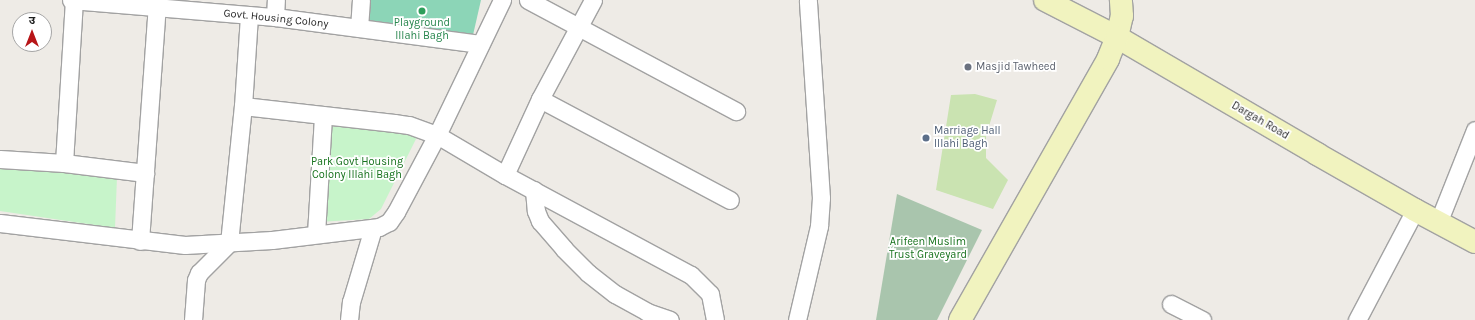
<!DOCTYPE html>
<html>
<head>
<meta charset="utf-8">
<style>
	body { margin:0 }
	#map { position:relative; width:1475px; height:320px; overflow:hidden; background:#eeebe6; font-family:Karla,"Noto Sans Devanagari",sans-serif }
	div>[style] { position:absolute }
	.grass>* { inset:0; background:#cae3b1 }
	.cemetery>* { inset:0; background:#a9c5ad }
	.park>* { inset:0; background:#c7f4ca }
	.pitch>* { inset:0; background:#8cd5b7 }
	.roads { filter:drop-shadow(1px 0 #a2a2a2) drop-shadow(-1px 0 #a2a2a2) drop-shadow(0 1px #a2a2a2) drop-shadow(0 -1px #a2a2a2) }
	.street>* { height:17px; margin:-8.5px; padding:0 8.5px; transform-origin:8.5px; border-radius:8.5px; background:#fff }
	.secondary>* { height:22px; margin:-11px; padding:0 11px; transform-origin:11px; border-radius:11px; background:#f1f3bf }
	.dots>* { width:11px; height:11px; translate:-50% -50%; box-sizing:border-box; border:2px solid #fff; border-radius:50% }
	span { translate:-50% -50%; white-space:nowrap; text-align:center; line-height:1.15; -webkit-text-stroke:3.5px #fff; paint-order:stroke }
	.street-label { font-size:11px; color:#1e1e1e }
	.leisure-label { font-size:11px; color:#27864d }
	.worship-label { font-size:11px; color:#5b616d }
	.left { translate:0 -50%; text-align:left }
	.service-label { font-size:11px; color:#4e5e75 }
	.park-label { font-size:11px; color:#17721d }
	.north { position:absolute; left:12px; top:12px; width:40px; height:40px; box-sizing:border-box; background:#fff; border:1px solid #a5a5a5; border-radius:50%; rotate:0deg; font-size:11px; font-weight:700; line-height:16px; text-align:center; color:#1e1e1e }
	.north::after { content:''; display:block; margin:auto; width:14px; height:18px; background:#b71518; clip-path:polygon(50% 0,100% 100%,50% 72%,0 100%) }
</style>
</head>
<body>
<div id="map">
	<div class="grass">
		<i style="clip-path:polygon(975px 94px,997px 100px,986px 136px,986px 158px,1008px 180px,993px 209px,936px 190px,951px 95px)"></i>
	</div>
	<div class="cemetery">
		<i style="clip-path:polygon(897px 194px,982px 230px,937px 320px,876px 320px)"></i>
	</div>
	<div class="park">
		<i style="clip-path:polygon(331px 126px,418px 135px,381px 209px,369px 219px,318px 222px)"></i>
		<i style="clip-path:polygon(0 167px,117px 177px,115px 228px,0 211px)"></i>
	</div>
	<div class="pitch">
		<i style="clip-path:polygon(366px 0,481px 0,473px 35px,364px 22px)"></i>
	</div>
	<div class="roads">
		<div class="street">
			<i style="left:71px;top:0;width:205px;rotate:4.8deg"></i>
			<i style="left:275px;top:17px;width:207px;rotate:7.5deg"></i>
			<i style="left:528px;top:0;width:236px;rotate:28.1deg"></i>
			<i style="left:275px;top:17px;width:17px;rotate:-87deg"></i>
			<i style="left:359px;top:28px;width:28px;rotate:-86deg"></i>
			<i style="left:540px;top:99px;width:215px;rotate:28deg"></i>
			<i style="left:243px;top:106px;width:152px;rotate:6.4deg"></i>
			<i style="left:394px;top:123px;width:15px;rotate:8deg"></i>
			<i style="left:409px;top:125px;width:30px;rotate:20deg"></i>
			<i style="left:437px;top:135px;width:79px;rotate:30.5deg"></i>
			<i style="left:505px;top:175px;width:211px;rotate:28.3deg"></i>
			<i style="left:691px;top:275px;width:27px;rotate:45deg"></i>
			<i style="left:710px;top:294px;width:26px;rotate:79deg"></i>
			<i style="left:0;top:159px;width:64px;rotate:3.6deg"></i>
			<i style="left:64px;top:163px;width:82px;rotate:7deg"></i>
			<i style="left:64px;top:163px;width:163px;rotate:-86.5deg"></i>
			<i style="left:505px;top:175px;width:84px;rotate:-65.3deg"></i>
			<i style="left:540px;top:99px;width:112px;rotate:-61.8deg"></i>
			<i style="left:534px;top:190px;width:21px;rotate:85deg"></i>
			<i style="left:536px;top:211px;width:11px;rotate:68deg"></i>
			<i style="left:540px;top:221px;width:37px;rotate:49deg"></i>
			<i style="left:564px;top:249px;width:34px;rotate:45deg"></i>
			<i style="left:588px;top:273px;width:34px;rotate:38deg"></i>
			<i style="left:615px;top:294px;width:37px;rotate:29deg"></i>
			<i style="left:647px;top:312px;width:24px;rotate:19deg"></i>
			<i style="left:0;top:223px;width:186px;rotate:6.8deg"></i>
			<i style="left:185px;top:245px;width:87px;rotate:-3.3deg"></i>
			<i style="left:272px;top:240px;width:108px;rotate:-6.9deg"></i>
			<i style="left:379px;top:227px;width:11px;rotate:-27deg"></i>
			<i style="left:389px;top:222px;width:12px;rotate:-55deg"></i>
			<i style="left:396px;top:212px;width:87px;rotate:-62deg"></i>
			<i style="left:437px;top:135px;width:150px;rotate:-64.3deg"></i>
			<i style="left:1438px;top:223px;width:100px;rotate:-68.3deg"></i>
			<i style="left:316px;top:234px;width:119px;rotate:-86.6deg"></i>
			<i style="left:140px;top:241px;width:236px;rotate:-85.9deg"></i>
			<i style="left:1171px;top:304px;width:35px;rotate:27deg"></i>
			<i style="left:193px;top:320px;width:40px;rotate:-85.7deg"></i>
			<i style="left:196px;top:280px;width:8px;rotate:-67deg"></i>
			<i style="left:199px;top:273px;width:42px;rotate:-45deg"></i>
			<i style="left:229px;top:243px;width:138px;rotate:-84.2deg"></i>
			<i style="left:243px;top:106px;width:91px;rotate:-86.2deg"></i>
			<i style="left:349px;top:320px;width:18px;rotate:-84deg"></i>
			<i style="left:351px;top:302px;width:77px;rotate:-73.4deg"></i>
			<i style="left:797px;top:320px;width:97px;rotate:-76.8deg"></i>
			<i style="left:819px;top:226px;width:28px;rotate:-86deg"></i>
			<i style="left:821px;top:198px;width:198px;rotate:-93.8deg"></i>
			<i style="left:1357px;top:320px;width:124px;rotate:-62.2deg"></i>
		</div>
		<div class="secondary">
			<i style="left:1045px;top:0;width:81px;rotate:27.2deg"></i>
			<i style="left:1117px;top:37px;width:232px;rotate:30.3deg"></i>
			<i style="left:1317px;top:154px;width:113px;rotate:29.7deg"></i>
			<i style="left:1415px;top:210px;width:68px;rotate:28.1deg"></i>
			<i style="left:960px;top:320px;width:300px;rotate:-60.4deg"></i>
			<i style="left:1108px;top:59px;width:24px;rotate:-68deg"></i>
			<i style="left:1117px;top:37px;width:22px;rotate:-77deg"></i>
			<i style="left:1122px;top:16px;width:16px;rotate:-94deg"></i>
		</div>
	</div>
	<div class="dots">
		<i style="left:422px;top:11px;background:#2e9e5b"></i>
		<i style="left:968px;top:67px;background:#6b7280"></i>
		<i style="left:926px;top:138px;background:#5c6f8a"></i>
	</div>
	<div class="street-label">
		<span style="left:276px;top:19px;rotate:6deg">Govt. Housing Colony</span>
		<span style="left:1260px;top:121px;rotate:30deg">Dargah Road</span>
	</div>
	<div class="leisure-label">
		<span style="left:422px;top:30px">Playground<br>Illahi Bagh</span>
	</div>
	<div class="worship-label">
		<span class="left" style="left:976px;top:67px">Masjid Tawheed</span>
	</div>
	<div class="service-label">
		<span class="left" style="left:934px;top:138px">Marriage Hall<br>Illahi Bagh</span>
	</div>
	<div class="park-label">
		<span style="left:357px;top:169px">Park Govt Housing<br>Colony Illahi Bagh</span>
		<span style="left:928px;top:249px">Arifeen Muslim<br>Trust Graveyard</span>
	</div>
	<div class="north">उ</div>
</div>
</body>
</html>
